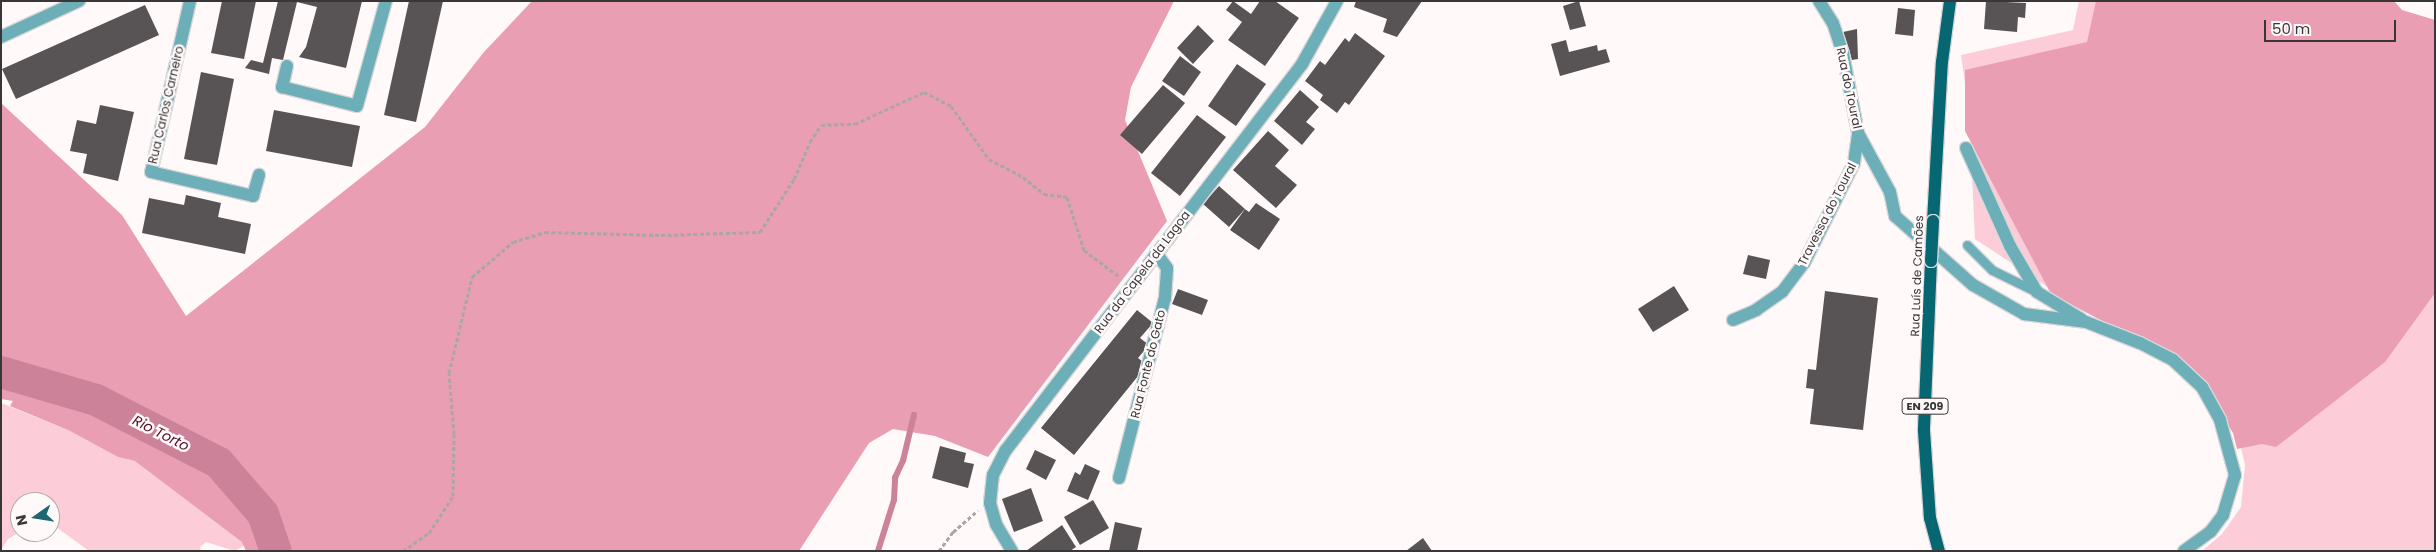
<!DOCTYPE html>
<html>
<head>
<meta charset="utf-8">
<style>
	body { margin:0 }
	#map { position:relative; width:2436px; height:552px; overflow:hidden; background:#fff9fa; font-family:Poppins,sans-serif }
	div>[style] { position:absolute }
	.green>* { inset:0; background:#fcccd9 }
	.forest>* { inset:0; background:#ea9eb4 }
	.stream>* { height:5.5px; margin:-2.75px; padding:0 2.75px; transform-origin:2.75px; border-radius:2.75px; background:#cc8298 }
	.river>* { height:32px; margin:-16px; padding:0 16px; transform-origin:16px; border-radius:16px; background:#cc8298 }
	.building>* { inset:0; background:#585455 }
	.path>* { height:3px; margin-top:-1.5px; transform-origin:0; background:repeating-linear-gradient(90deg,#aaa6a6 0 4px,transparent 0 6.5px) }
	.roads { filter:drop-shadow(1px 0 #dbd6d7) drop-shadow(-1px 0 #dbd6d7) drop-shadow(0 1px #dbd6d7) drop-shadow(0 -1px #dbd6d7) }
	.lane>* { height:9px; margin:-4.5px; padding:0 4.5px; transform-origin:4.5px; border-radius:4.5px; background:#6cafb9 }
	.street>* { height:12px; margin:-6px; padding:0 6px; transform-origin:6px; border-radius:6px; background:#6cafb9 }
	.primary>* { height:12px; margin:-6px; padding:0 6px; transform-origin:6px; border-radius:6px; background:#066671 }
	.bridges { filter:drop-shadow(1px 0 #dbd6d7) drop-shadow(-1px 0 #dbd6d7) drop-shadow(0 1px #dbd6d7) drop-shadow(0 -1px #dbd6d7) }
	.primary-bridge>* { height:12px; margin:-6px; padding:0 6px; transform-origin:6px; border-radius:6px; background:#066671 }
	span { translate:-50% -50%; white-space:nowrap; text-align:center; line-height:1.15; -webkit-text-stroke:5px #fff9fa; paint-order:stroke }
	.shield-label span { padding:1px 4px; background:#fff9fa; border:1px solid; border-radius:4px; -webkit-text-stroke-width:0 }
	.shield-label { font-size:11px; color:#383636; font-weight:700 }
	.street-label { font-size:12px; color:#383636 }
	.water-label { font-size:14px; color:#510f2a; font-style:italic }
	.frame { position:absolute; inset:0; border:2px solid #383636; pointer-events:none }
	.north { position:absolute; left:10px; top:492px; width:50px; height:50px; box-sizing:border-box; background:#fff9fa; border:1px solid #afabac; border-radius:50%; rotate:257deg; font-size:14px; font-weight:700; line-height:20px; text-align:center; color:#383636 }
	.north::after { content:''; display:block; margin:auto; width:18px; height:22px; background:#1c6771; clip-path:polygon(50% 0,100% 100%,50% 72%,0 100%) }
	.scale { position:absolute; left:2264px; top:20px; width:132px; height:22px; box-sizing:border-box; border:2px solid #383636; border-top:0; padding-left:6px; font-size:15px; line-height:18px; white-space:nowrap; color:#383636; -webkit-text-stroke:4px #fff9fa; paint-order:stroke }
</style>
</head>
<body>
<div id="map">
	<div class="green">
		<i style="clip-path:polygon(2079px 1px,2376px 1px,2435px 35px,2435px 551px,2202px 551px,2222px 534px,2241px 507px,2245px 465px,2237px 430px,2203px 374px,2046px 286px,1975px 239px,1969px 111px,1961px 55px,2073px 30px)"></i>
		<i style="clip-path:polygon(1px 403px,68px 430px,118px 457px,183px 472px,245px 545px,235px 551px,206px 542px,200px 547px,201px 551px,89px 551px,56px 527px,50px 526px,50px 502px,20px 502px,20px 532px,8px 539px,1px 550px)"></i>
	</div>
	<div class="forest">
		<i style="clip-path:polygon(532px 1px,1174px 1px,1131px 87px,1125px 120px,1167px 221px,988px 457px,935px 436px,893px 429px,869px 443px,799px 551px,246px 551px,242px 542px,135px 461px,118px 457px,68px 430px,10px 406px,13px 401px,1px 399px,1px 103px,122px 215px,186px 316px,425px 127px,484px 52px)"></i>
		<i style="clip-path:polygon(2096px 1px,2394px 1px,2402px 10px,2435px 20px,2435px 293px,2385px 362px,2276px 447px,2262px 444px,2237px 449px,2233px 433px,2190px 367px,2051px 294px,1965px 131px,1965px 70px,2087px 42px)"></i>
	</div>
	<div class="stream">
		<i style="left:878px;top:551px;width:53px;rotate:-72.6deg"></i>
		<i style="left:894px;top:500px;width:22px;rotate:-87deg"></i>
		<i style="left:895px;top:478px;width:19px;rotate:-65deg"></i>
		<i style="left:903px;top:461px;width:47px;rotate:-76.6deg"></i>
	</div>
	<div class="river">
		<i style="left:1px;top:372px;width:99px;rotate:16.4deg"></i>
		<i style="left:96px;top:400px;width:138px;rotate:27.1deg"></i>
		<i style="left:219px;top:463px;width:67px;rotate:49.2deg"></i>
		<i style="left:263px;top:514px;width:39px;rotate:71deg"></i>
	</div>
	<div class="building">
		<i style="clip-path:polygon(222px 1px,256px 1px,244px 59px,211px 53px)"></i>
		<i style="clip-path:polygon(278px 1px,362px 1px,346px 68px,299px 57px,306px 47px,317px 7px,297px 2px,283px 60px,272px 58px,269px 74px,245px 68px,251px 60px,263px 63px)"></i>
		<i style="clip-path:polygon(409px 1px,443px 1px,416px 122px,384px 115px)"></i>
		<i style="clip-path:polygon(1233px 1px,1251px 14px,1260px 1px,1275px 1px,1299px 18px,1265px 66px,1228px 40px,1242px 22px,1226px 10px)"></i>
		<i style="clip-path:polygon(1356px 1px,1422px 1px,1397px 37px,1383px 32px,1387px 19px,1354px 7px)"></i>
		<i style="clip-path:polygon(1579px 1px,1586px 26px,1570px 30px,1563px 6px)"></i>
		<i style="clip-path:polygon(1986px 1px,2026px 3px,2025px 18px,2018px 17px,2017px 32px,1984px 29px)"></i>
		<i style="clip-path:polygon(145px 5px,159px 35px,16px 99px,2px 69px)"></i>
		<i style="clip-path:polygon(1898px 8px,1915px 10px,1913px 36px,1895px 34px)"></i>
		<i style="clip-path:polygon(1198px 25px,1214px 41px,1193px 64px,1177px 48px)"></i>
		<i style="clip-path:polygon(1857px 29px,1858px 59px,1852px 60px,1843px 32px)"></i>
		<i style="clip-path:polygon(1355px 33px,1385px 56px,1349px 105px,1345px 102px,1337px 113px,1320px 100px,1323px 95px,1305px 81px,1320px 61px,1325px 65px,1345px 38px,1349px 42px)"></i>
		<i style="clip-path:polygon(1566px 40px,1569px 52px,1597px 45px,1598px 51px,1606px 49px,1610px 62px,1560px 76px,1551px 44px)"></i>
		<i style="clip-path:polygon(1180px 56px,1201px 72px,1184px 96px,1162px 81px)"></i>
		<i style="clip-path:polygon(1237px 64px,1266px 84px,1236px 126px,1208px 106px)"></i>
		<i style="clip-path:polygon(201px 72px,234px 79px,217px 165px,184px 159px)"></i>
		<i style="clip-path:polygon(1163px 85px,1185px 103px,1142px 154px,1120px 135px)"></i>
		<i style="clip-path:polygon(1300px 90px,1319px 107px,1306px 122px,1315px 129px,1302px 145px,1274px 121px)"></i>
		<i style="clip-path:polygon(100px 105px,134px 112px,118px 181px,83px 173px,87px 154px,70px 151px,77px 120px,96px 124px)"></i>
		<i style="clip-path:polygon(274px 110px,360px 126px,352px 167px,266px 151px)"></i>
		<i style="clip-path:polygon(1197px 115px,1226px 137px,1180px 196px,1151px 173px)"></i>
		<i style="clip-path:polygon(1268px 131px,1289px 150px,1275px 166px,1297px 185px,1276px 208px,1233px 170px)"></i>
		<i style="clip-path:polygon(1219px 186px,1245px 209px,1229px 227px,1203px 204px)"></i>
		<i style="clip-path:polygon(186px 195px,221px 203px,218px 217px,251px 224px,245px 254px,142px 233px,149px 198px,184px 205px)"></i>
		<i style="clip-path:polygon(1256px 203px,1280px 219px,1259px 250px,1230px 230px,1245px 209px,1249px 212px)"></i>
		<i style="clip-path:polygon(1748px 255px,1770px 260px,1766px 279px,1743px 274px)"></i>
		<i style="clip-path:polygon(1674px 286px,1689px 310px,1653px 332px,1638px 309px)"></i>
		<i style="clip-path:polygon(1178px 289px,1208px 300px,1202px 315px,1172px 304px)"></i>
		<i style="clip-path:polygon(1825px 291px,1878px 298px,1863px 430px,1810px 424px,1814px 389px,1806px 388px,1808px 369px,1816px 370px)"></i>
		<i style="clip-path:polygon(1137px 310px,1153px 323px,1140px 338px,1149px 345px,1138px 358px,1147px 365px,1074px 455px,1041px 428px)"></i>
		<i style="clip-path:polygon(940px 446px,966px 453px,964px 462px,974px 464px,968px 488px,932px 478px)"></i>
		<i style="clip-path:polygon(1035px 450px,1056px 460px,1046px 480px,1026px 469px)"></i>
		<i style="clip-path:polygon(1085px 464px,1100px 471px,1088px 500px,1067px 491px,1075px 472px,1080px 475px)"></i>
		<i style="clip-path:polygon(1031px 488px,1043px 521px,1014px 532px,1002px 499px)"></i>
		<i style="clip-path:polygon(1093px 500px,1109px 528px,1080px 545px,1064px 517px)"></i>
		<i style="clip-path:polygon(1115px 522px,1142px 528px,1137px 551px,1109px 551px)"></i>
		<i style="clip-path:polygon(1062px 525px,1076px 547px,1070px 551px,1026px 551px)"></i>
		<i style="clip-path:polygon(1423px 538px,1432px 551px,1406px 551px)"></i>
	</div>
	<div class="path">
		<i style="left:403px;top:551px;width:32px;rotate:-35deg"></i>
		<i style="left:429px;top:533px;width:44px;rotate:-57deg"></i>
		<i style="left:453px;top:496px;width:62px;rotate:-89.1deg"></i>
		<i style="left:454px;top:434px;width:61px;rotate:-94.7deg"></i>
		<i style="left:449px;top:373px;width:99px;rotate:-76.5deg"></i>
		<i style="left:472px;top:277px;width:54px;rotate:-40.5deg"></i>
		<i style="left:513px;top:242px;width:34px;rotate:-17deg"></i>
		<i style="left:545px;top:232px;width:116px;rotate:1.5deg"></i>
		<i style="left:661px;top:235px;width:99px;rotate:-1.7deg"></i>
		<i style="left:760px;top:232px;width:63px;rotate:-57.3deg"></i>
		<i style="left:794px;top:179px;width:40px;rotate:-66.6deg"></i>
		<i style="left:810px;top:142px;width:20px;rotate:-57deg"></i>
		<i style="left:821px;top:125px;width:34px;rotate:-2deg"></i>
		<i style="left:855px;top:124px;width:76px;rotate:-24.9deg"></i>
		<i style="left:924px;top:92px;width:30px;rotate:27deg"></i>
		<i style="left:951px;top:106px;width:65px;rotate:54.4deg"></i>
		<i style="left:989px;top:159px;width:38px;rotate:28deg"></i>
		<i style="left:1023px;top:177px;width:27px;rotate:39deg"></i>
		<i style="left:1044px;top:194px;width:23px;rotate:7deg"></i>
		<i style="left:1067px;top:197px;width:56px;rotate:72.2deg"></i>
		<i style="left:1084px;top:250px;width:46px;rotate:37.1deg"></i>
		<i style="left:939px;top:551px;width:24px;rotate:-54deg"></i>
		<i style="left:953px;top:532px;width:33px;rotate:-41deg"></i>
	</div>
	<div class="roads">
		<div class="lane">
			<i style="left:1967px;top:245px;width:35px;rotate:45deg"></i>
			<i style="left:1992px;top:270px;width:50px;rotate:26.1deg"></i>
		</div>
		<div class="street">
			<i style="left:190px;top:1px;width:175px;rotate:102.8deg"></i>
			<i style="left:151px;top:172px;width:105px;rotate:13.2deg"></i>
			<i style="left:253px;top:196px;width:22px;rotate:-74deg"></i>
			<i style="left:1819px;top:1px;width:26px;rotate:58deg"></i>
			<i style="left:1833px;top:23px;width:33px;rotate:72deg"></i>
			<i style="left:1843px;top:54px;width:80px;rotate:79.2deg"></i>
			<i style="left:1858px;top:133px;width:67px;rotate:61.5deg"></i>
			<i style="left:1890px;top:192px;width:25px;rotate:78deg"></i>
			<i style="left:1895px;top:216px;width:104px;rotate:41.5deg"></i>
			<i style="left:1973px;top:285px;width:59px;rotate:29.6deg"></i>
			<i style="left:2024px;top:314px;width:63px;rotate:7.4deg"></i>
			<i style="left:2086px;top:322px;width:58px;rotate:21.3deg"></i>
			<i style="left:2140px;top:343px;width:37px;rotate:27deg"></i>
			<i style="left:2173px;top:360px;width:40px;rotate:43deg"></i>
			<i style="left:2202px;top:387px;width:38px;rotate:61deg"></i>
			<i style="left:2220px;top:420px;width:57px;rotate:74.7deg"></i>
			<i style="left:2235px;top:475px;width:42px;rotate:106.7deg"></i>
			<i style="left:2223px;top:515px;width:21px;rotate:127deg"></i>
			<i style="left:2210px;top:532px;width:32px;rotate:144deg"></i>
			<i style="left:1px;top:37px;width:86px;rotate:-24.8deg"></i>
			<i style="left:287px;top:66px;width:22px;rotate:103deg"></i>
			<i style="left:282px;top:87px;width:77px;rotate:14.2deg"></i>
			<i style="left:357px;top:106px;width:109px;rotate:-74.6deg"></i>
			<i style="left:1966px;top:148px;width:107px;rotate:65.8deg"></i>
			<i style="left:2010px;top:246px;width:53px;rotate:59.6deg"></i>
			<i style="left:2037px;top:292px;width:52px;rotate:31.5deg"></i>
			<i style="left:1733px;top:320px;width:25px;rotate:-23deg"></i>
			<i style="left:1756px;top:310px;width:32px;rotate:-35deg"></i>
			<i style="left:1782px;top:292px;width:36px;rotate:-53deg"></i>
			<i style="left:1804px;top:263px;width:112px;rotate:-63.4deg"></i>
			<i style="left:1854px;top:163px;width:30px;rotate:-82deg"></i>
			<i style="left:1119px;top:478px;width:186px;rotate:-75.7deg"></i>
			<i style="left:1165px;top:298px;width:30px;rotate:-86deg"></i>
			<i style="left:1167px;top:268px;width:19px;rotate:-126deg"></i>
			<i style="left:1012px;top:551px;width:31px;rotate:-121deg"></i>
			<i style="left:996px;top:524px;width:22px;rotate:-106deg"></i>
			<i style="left:990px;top:503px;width:28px;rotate:-84deg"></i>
			<i style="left:993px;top:475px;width:28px;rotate:-63deg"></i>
			<i style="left:1006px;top:450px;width:486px;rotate:-52.5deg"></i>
			<i style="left:1302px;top:64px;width:72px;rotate:-60.9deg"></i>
		</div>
		<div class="primary">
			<i style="left:1933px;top:221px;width:159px;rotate:-86.8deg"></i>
			<i style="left:1942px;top:62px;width:62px;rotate:-82.5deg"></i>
			<i style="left:1931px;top:261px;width:170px;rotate:92.4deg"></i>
			<i style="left:1924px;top:431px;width:87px;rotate:86.1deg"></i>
			<i style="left:1930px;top:518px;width:34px;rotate:75deg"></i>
		</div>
	</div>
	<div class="bridges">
		<div class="primary-bridge">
			<i style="left:1931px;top:261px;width:40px;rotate:-87.1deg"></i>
		</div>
	</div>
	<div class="shield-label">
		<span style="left:1925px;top:406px">EN 209</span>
	</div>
	<div class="street-label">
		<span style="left:1849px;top:88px;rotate:78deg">Rua do Toural</span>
		<span style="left:166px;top:105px;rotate:-77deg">Rua Carlos Carneiro</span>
		<span style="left:1827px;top:214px;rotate:-63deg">Travessa do Toural</span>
		<span style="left:1142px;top:272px;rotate:-53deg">Rua da Capela da Lagoa</span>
		<span style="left:1917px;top:276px;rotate:-88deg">Rua Luís de Camões</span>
		<span style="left:1148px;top:364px;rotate:-76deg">Rua Fonte do Gato</span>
	</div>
	<div class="water-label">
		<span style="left:161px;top:433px;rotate:27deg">Rio Torto</span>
	</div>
	<div class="frame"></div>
	<div class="north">N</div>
	<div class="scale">50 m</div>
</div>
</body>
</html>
